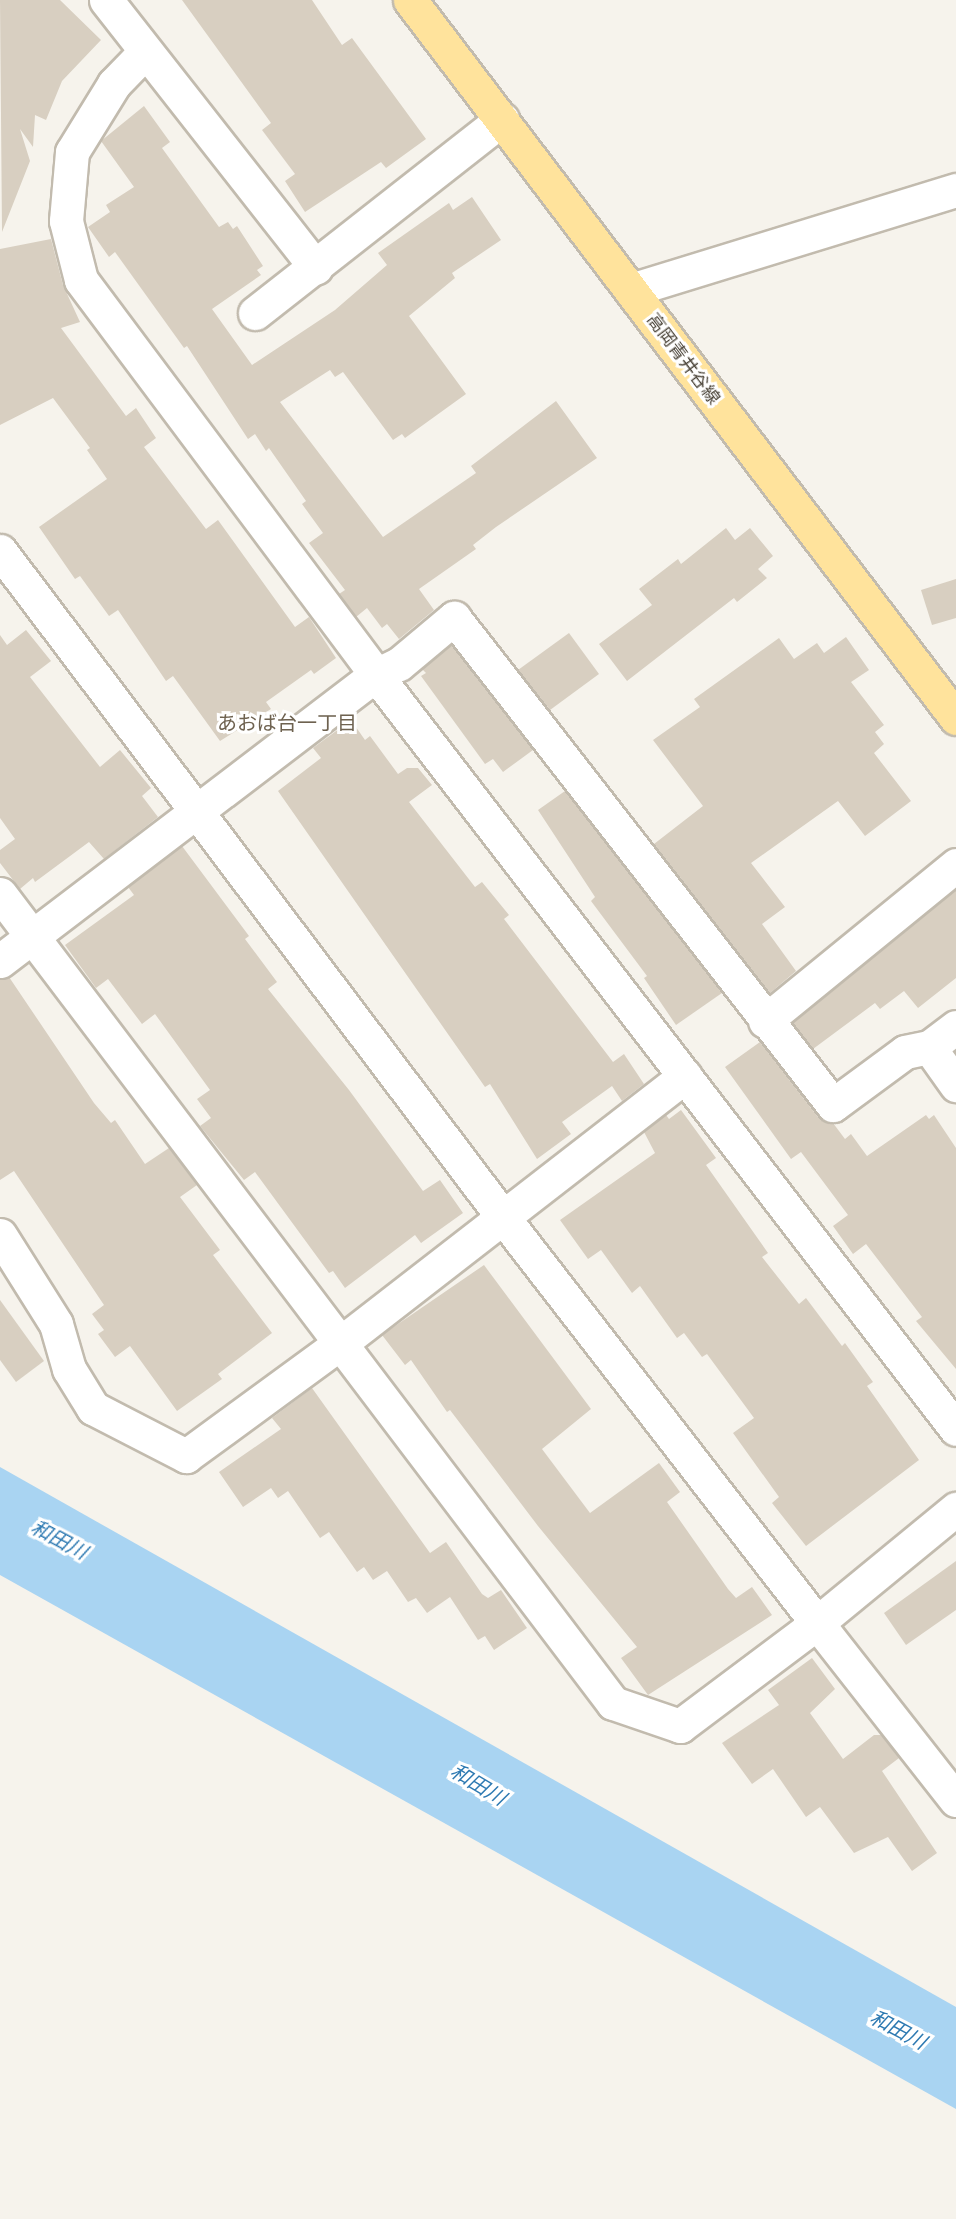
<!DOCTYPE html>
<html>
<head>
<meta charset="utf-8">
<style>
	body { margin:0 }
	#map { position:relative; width:956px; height:2219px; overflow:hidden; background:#f6f3ec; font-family:Rubik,"Noto Sans JP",sans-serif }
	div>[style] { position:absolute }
	.water>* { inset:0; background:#a9d4f2 }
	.building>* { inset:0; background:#d8cfc1 }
	.roads { filter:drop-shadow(2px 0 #c2bbae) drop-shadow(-2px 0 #c2bbae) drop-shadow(0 2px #c2bbae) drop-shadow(0 -2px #c2bbae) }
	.minor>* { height:33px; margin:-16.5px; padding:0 16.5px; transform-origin:16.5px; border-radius:16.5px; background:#fff }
	.tertiary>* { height:33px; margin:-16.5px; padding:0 16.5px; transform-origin:16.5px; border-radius:16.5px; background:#fff }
	.primary>* { height:33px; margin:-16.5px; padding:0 16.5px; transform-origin:16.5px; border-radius:16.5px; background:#ffe39c }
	span { translate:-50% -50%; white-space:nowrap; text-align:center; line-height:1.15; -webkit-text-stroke:6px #fff; paint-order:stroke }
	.street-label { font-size:18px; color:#4b4439 }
	.neighbourhood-label { font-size:20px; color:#6e6250 }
	.water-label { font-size:20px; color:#2e7ab2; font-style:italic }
</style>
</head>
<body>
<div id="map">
	<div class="water">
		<i style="clip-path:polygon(0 1467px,956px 2007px,956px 2109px,0 1575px)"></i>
	</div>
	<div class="building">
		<i style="clip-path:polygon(0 0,60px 0,101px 40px,62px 81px,46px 120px,35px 115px,33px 147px,20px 129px,30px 161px,2px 232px)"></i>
		<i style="clip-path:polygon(182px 0,312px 0,342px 45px,352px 38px,426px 139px,386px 168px,381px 162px,305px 212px,285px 181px,295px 174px,262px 130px,271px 123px)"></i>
		<i style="clip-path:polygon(144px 106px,170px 142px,162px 148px,219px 227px,228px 222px,233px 229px,237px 226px,263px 266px,257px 270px,261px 275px,212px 309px,252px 365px,335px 310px,387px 265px,378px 253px,449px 203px,453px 210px,472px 197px,501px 240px,452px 273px,455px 278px,409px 316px,466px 394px,405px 438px,402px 434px,393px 440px,343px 372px,335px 377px,330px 370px,280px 402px,383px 537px,476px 473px,471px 466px,556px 401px,597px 458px,496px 527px,473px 545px,476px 549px,419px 589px,434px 610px,399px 639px,387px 624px,382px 628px,367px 608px,356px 617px,339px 594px,345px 590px,309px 543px,323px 533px,302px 504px,306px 501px,269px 448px,266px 451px,255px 434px,248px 439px,187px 346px,184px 348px,115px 252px,109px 257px,88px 227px,110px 212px,106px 205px,134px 187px,101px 141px)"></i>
		<i style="clip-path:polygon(51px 239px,63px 285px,80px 322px,61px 328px,126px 416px,136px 408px,156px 438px,144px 447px,206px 529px,218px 520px,295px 627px,309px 617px,336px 658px,314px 674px,311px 670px,266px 702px,271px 709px,220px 741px,173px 676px,166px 681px,118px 610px,109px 616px,80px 576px,75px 579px,39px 527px,107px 479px,87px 450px,90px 448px,53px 398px,0 425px,0 249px)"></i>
		<i style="clip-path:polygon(726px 528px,735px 540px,750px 528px,773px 556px,758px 569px,767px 578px,737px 602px,734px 598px,627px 681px,599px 644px,652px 605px,639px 589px,678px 559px,681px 564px)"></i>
		<i style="clip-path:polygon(956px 579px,956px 618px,932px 625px,921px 590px)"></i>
		<i style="clip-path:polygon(26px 630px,51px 661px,30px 677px,100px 767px,120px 750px,151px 788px,142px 796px,158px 817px,104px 859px,89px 842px,35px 882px,33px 878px,20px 889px,0 863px,0 850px,15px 839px,0 818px,0 635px,7px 645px)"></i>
		<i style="clip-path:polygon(569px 633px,599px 674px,550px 710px,518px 670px)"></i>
		<i style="clip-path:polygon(846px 637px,869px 670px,851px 682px,884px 725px,875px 732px,884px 744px,874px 753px,911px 801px,865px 836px,838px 801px,751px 863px,785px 907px,762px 924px,796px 971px,770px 993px,654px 844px,703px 806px,653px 740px,700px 707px,694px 699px,779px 638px,794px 659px,817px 643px,824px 653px)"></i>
		<i style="clip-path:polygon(451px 645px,533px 750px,503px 772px,493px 759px,485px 764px,421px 676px,426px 673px,422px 669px)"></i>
		<i style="clip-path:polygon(351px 720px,365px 740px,370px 736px,398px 774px,407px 768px,418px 768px,432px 785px,409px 802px,475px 887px,482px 882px,509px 915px,504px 919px,613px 1062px,624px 1054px,644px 1084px,622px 1101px,612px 1086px,562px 1122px,571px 1134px,537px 1159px,490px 1084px,485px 1087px,278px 791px,321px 758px,313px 748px)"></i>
		<i style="clip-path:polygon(565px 791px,722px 993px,676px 1025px,644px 978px,647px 976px,591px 901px,595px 897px,538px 810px)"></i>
		<i style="clip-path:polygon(182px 846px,249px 936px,245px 939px,277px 982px,268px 989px,349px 1090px,423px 1191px,440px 1180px,463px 1213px,421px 1243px,415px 1235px,345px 1288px,333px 1271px,329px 1273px,255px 1172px,244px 1180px,200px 1126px,211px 1118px,197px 1099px,210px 1090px,155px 1014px,142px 1024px,108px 979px,96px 988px,65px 945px,134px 895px,128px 887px)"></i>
		<i style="clip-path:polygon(956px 889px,956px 978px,918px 1008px,904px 991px,880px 1009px,875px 1003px,813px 1049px,793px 1023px)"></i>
		<i style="clip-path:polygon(9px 977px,94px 1103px,111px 1123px,115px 1120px,145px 1164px,169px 1148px,197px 1185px,180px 1197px,220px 1250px,213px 1255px,272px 1333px,218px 1374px,222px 1379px,177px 1411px,130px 1346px,115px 1357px,98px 1334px,104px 1330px,92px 1314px,104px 1305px,14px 1171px,0 1180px,0 979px)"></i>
		<i style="clip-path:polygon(760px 1042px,818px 1117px,833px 1123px,845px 1139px,851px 1134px,867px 1156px,926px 1115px,929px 1119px,934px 1115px,956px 1148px,956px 1369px,916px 1321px,922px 1317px,866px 1244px,853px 1254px,833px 1226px,848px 1215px,801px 1152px,791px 1159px,725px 1067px)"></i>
		<i style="clip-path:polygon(681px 1110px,716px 1158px,706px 1165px,768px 1253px,762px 1257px,799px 1304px,806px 1298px,842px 1346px,845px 1343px,873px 1382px,867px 1386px,919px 1460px,806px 1546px,772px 1503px,779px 1497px,733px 1433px,754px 1418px,707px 1354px,702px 1357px,684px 1333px,677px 1338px,640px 1286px,632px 1293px,601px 1250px,588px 1259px,560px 1220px,655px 1153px,644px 1132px,666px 1115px,669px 1119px)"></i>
		<i style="clip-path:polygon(484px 1265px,591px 1409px,542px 1449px,590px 1513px,659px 1463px,680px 1492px,667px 1502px,728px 1589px,736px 1598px,752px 1587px,772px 1615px,648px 1695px,621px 1658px,637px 1647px,538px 1526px,450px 1410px,447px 1412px,411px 1360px,405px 1365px,382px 1335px)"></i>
		<i style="clip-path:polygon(0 1300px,44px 1361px,16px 1382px,0 1360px)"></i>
		<i style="clip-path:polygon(312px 1388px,430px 1553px,446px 1542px,482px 1594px,488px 1598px,501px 1590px,527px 1628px,494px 1650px,485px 1636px,478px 1640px,450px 1597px,427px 1613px,416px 1598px,408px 1602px,387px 1571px,373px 1580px,364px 1567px,357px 1572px,329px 1532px,320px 1538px,288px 1491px,278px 1498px,271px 1488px,243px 1507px,219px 1472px,281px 1429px,272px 1418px)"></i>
		<i style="clip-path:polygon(956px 1561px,956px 1610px,906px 1645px,884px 1613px)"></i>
		<i style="clip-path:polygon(812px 1658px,835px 1689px,810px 1713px,843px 1759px,874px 1735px,882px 1735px,899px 1758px,882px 1771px,937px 1853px,912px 1871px,888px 1837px,854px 1853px,820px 1807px,806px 1817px,773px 1769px,752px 1784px,722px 1743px,779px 1705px,768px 1690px)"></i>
	</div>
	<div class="roads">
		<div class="minor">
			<i style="left:106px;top:0;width:340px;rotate:51.9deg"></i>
			<i style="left:145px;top:52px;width:45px;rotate:134.1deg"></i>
			<i style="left:114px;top:84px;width:80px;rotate:121.7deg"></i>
			<i style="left:72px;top:152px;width:69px;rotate:95deg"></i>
			<i style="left:66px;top:221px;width:61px;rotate:75.7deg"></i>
			<i style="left:81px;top:280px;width:493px;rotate:53.2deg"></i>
			<i style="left:376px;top:675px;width:951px;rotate:52.43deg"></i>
			<i style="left:631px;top:290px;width:340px;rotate:-17.1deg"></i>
			<i style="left:255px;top:313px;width:314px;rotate:-38.1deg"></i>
			<i style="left:0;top:894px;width:1015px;rotate:52.85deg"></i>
			<i style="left:613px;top:1703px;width:71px;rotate:18.9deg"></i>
			<i style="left:680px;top:1726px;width:171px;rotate:-36.9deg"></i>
			<i style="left:817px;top:1623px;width:225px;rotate:51.9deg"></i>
			<i style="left:0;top:961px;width:472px;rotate:-37.3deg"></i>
			<i style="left:376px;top:675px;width:25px;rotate:-26deg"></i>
			<i style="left:399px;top:664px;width:72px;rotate:-39.9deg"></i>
			<i style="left:454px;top:618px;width:617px;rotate:52.11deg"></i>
			<i style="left:833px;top:1105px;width:89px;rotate:-36.4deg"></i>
			<i style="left:905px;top:1052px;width:25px;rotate:-12deg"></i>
			<i style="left:765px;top:1021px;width:247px;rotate:-39.2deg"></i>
			<i style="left:956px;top:1027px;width:34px;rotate:143deg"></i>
			<i style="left:929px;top:1047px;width:47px;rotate:54.6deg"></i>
			<i style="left:0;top:1235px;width:105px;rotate:57.8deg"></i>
			<i style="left:56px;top:1324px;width:47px;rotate:73.9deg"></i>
			<i style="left:69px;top:1369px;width:46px;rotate:58.4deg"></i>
			<i style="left:93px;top:1408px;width:105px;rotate:27.3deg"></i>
			<i style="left:186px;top:1456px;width:193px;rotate:-36.2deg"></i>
			<i style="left:342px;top:1342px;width:434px;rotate:-37.8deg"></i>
		</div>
		<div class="tertiary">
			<i style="left:0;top:551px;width:833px;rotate:52.95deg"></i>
			<i style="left:502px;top:1216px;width:515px;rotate:52.26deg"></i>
			<i style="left:817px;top:1623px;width:180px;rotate:-39.4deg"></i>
		</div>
		<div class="primary">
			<i style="left:410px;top:0;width:902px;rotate:52.75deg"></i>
		</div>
	</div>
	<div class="street-label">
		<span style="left:683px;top:359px;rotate:53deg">高岡青井谷線</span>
	</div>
	<div class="neighbourhood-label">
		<span style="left:287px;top:723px">あおば台一丁目</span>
	</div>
	<div class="water-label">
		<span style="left:59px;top:1540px;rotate:28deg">和田川</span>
		<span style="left:478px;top:1785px;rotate:31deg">和田川</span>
		<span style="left:898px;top:2030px;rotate:28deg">和田川</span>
	</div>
</div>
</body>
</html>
